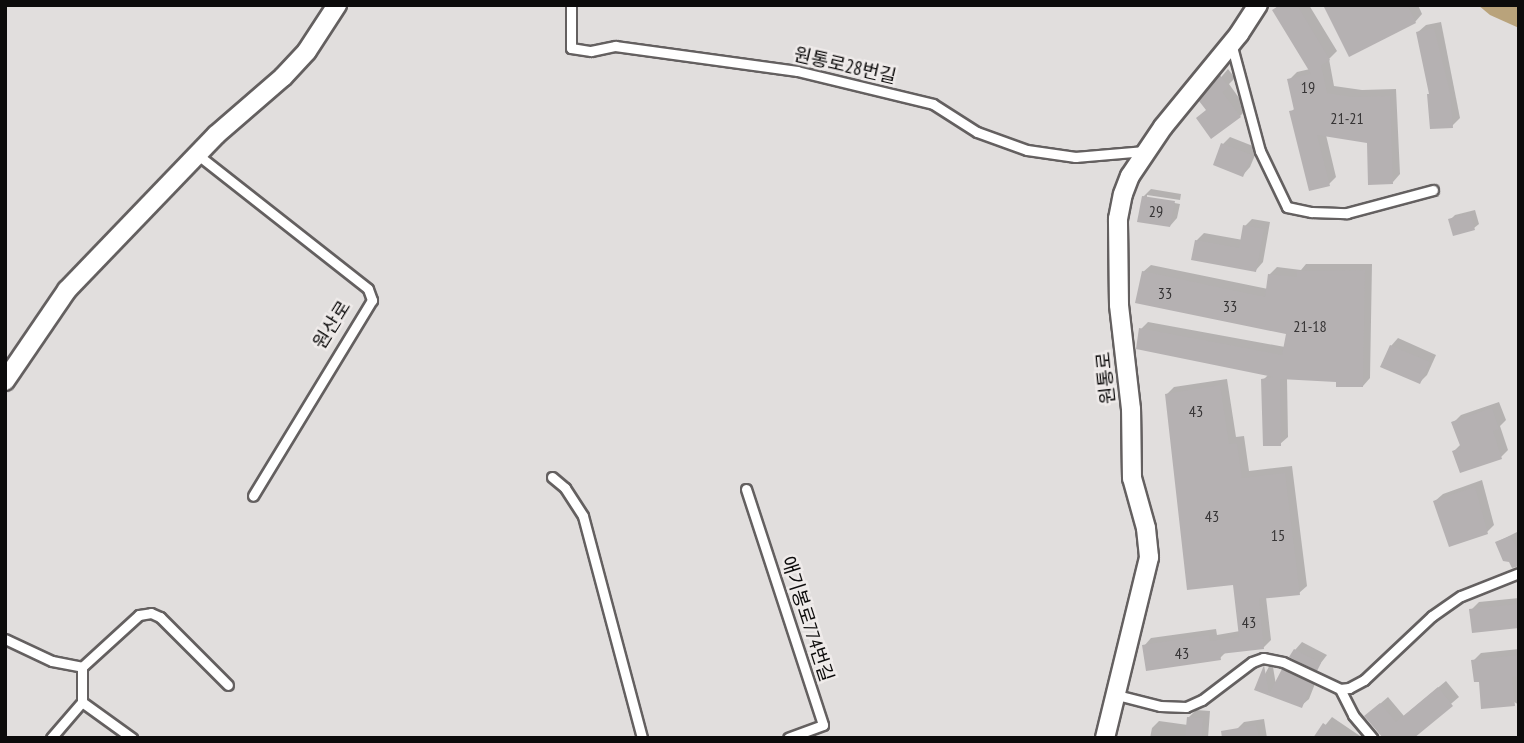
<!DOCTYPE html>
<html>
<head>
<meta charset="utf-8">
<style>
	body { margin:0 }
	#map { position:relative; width:1524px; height:743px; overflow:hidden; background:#e1dedd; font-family:"PT Sans Narrow","Noto Sans KR",sans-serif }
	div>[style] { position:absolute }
	.forest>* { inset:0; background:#b9a37b }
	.shadow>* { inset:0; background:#0003 }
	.building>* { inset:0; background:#b5b1b2 }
	.roads { filter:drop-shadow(2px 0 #646060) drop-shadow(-2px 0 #646060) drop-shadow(0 2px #646060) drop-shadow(0 -2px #646060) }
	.lane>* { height:9px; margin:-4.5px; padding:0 4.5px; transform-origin:4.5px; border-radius:4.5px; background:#fff }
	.street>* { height:18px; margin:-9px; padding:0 9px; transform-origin:9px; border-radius:9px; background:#fff }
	span { translate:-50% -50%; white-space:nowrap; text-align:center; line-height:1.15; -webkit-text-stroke:5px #efebea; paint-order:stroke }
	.number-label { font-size:16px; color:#363435 }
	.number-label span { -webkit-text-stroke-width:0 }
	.street-label { font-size:19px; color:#0c0b0b }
	.frame { position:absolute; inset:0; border:7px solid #0c0b0b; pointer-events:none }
</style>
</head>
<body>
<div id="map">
	<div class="forest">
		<i style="clip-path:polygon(1478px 5px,1519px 5px,1519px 28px,1490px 15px)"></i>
	</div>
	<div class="shadow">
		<i style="clip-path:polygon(1279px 5px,1309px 5px,1337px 51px,1329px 59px,1334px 86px,1362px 90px,1396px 89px,1400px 174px,1393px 182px,1368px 141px,1326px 135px,1336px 177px,1329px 184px,1291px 112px,1296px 107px,1289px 80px,1297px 72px,1310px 69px,1274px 10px)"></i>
		<i style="clip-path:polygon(1397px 5px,1418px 5px,1422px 14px,1415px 22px)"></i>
		<i style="clip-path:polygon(1441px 22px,1460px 118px,1452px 126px,1418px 32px,1426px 25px)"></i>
		<i style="clip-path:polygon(1228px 69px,1235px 78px,1229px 84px,1247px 109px,1240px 116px,1208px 109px,1201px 101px)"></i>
		<i style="clip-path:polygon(1230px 137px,1258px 148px,1250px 167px,1243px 175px,1223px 144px)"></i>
		<i style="clip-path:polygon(1151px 189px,1181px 194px,1180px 200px,1147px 195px,1147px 198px,1180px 204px,1177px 218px,1170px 226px,1143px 197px)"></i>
		<i style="clip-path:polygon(1475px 210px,1479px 224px,1474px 228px,1450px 220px,1455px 215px)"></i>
		<i style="clip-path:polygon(1252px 219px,1270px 222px,1263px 262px,1256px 270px,1196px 241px,1204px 233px,1243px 240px,1245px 226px)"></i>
		<i style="clip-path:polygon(1306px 264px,1372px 264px,1370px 378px,1363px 386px,1337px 380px,1287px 378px,1288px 437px,1280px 444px,1263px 380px,1268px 375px,1141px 329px,1148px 322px,1285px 347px,1288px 333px,1143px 272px,1151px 265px,1268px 289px,1269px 275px,1277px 267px,1301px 270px)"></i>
		<i style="clip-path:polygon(1398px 338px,1436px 355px,1427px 375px,1420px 382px,1391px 346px)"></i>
		<i style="clip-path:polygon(1227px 379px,1236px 437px,1244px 436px,1249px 471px,1292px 466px,1307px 586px,1299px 593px,1266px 597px,1271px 640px,1264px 647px,1227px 651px,1220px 658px,1144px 646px,1151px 638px,1216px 629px,1217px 635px,1240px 631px,1235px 583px,1167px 394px,1174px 387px)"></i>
		<i style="clip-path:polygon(1499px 402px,1506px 420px,1500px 426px,1508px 450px,1501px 457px,1454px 451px,1461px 444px,1453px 423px,1461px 415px)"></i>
		<i style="clip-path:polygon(1482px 480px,1494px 525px,1487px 532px,1435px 501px,1443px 494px)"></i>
		<i style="clip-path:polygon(1517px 532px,1519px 535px,1519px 554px,1497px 542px)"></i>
		<i style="clip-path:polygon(1519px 598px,1519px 627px,1471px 610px,1479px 602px)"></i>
		<i style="clip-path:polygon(1302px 642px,1327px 655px,1317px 668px,1295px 650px)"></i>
		<i style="clip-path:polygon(1519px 649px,1519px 705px,1480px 680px,1473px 661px,1481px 653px)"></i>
		<i style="clip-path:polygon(1272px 661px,1276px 685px,1291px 663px,1318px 676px,1309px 699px,1301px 706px,1257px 689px)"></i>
		<i style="clip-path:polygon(1446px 681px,1459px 697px,1411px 738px,1374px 709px,1388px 697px,1404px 716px)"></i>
		<i style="clip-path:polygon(1196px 710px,1210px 711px,1208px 738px,1150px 738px,1152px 728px,1159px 721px,1188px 725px,1188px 718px)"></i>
		<i style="clip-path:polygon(1332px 717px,1363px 738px,1315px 738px)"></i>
		<i style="clip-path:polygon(1264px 719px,1267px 738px,1237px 738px,1236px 730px,1244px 722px)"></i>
	</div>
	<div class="building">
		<i style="clip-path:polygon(1280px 5px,1297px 5px,1330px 60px,1321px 65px,1327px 93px,1353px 97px,1390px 96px,1393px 184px,1368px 185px,1367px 143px,1317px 135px,1330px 186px,1309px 191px,1289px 111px,1294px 110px,1287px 79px,1311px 74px,1272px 10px)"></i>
		<i style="clip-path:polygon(1323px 5px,1407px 5px,1416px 23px,1349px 57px)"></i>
		<i style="clip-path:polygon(1434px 28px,1450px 92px,1453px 128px,1430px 129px,1427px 94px,1429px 94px,1416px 32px)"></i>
		<i style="clip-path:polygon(1220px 75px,1229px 87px,1222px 92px,1241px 117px,1211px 139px,1196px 118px,1206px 110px,1199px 101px)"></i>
		<i style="clip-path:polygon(1221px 143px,1252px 155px,1243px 177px,1213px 165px)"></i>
		<i style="clip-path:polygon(1142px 196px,1175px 201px,1170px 227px,1137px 222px)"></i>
		<i style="clip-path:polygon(1470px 213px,1475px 230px,1453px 236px,1448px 219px)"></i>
		<i style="clip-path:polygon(1243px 225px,1264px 229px,1256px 272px,1191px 260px,1195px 240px,1239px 248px)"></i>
		<i style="clip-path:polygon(1365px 270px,1363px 387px,1336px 387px,1336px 382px,1280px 379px,1281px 446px,1263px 446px,1261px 379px,1273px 377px,1136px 349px,1139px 328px,1282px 355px,1286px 334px,1135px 303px,1142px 271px,1265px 297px,1268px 274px,1297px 277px,1297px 271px)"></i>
		<i style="clip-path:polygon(1390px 345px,1430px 362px,1420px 384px,1380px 367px)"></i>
		<i style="clip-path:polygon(1220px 385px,1229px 444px,1237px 443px,1242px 478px,1285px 473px,1300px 595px,1259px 599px,1264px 649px,1220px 654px,1221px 660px,1146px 671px,1142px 645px,1209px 635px,1210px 641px,1239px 637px,1233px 585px,1187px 590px,1165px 394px)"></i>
		<i style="clip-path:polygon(1492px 408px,1499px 429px,1493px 431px,1502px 459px,1460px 473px,1452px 451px,1461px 448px,1451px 422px)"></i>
		<i style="clip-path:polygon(1475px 487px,1488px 534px,1449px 547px,1433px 501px)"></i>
		<i style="clip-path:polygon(1510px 536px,1519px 551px,1519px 566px,1512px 568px,1509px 562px,1503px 561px,1495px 542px)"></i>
		<i style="clip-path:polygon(1519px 604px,1519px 628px,1472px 633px,1469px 609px)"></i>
		<i style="clip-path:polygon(1294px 649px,1321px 663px,1317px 671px,1289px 657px)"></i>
		<i style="clip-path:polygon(1519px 655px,1519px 676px,1512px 677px,1515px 706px,1481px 709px,1479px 682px,1474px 682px,1471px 660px)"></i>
		<i style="clip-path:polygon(1264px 665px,1269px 694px,1282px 669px,1312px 683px,1302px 708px,1254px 690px)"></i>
		<i style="clip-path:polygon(1438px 687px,1453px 706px,1414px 738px,1383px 738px,1364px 716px,1380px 703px,1396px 722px)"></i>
		<i style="clip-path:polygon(1187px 717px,1203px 718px,1202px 738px,1185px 738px)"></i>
		<i style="clip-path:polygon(1323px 723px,1345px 738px,1313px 738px)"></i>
		<i style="clip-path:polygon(1256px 725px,1259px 738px,1222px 738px,1221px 731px)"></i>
	</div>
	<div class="roads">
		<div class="lane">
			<i style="left:571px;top:5px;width:43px;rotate:90deg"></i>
			<i style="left:571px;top:48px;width:20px;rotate:9deg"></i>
			<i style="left:591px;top:51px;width:25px;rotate:-12deg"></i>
			<i style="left:615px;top:46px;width:184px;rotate:7.8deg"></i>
			<i style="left:797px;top:71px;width:140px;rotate:13.6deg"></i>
			<i style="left:933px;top:104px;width:52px;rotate:32.5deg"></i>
			<i style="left:977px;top:132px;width:53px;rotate:19.8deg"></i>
			<i style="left:1027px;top:150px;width:49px;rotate:8.3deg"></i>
			<i style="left:1075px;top:157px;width:70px;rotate:-4.9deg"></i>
			<i style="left:1231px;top:43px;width:112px;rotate:75deg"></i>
			<i style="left:1260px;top:151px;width:62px;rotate:64.3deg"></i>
			<i style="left:1287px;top:207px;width:25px;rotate:12deg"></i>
			<i style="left:1311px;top:212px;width:36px;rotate:2deg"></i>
			<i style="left:1347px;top:213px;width:89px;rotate:-15deg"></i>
			<i style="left:198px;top:155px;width:216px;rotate:38.2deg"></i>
			<i style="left:368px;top:289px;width:12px;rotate:70deg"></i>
			<i style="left:372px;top:300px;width:229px;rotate:121.3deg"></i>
			<i style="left:552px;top:477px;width:17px;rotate:40deg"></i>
			<i style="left:565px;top:488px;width:33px;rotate:57deg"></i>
			<i style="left:583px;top:516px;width:230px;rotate:75.1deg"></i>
			<i style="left:746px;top:489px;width:248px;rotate:71.9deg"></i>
			<i style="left:823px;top:725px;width:37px;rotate:160deg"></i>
			<i style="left:5px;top:639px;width:52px;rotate:25.1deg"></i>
			<i style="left:52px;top:661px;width:31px;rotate:11deg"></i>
			<i style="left:82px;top:667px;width:35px;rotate:90deg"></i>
			<i style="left:82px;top:702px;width:62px;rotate:35.8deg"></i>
			<i style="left:82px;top:667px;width:77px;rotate:-42.4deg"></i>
			<i style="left:139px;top:615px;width:12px;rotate:-9deg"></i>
			<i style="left:151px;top:613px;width:10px;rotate:24deg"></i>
			<i style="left:160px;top:617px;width:96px;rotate:45deg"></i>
			<i style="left:1340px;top:689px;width:29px;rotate:63deg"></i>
			<i style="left:1353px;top:715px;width:30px;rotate:50deg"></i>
			<i style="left:1117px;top:695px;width:44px;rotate:14.3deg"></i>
			<i style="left:1160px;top:706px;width:26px;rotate:2deg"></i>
			<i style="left:1186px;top:707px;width:17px;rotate:-24deg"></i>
			<i style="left:1202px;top:700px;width:63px;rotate:-37.2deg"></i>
			<i style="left:1252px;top:662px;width:12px;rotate:-20deg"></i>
			<i style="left:1263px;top:658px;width:20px;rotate:11deg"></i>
			<i style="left:1283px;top:662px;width:63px;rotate:25.3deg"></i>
			<i style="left:1340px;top:689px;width:9px;rotate:-6deg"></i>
			<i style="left:1349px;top:688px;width:17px;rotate:-28deg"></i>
			<i style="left:1364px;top:680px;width:93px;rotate:-43.3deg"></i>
			<i style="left:1432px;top:616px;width:35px;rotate:-35deg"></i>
			<i style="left:1461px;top:596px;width:62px;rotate:-21.6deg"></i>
			<i style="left:51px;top:738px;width:48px;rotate:-49.3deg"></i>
		</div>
		<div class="street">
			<i style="left:5px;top:381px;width:110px;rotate:-55.7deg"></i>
			<i style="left:67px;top:290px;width:215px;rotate:-46.1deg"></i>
			<i style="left:216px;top:135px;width:89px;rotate:-40.9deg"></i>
			<i style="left:283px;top:77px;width:35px;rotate:-47deg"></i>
			<i style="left:307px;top:51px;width:55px;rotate:-56.9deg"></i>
			<i style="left:1105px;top:738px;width:186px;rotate:-76.3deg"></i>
			<i style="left:1149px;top:557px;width:29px;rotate:-96deg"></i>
			<i style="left:1146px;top:528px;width:52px;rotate:-105.6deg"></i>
			<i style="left:1132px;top:478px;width:69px;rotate:-90.8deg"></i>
			<i style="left:1131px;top:409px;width:105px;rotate:-96.6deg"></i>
			<i style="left:1119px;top:305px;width:86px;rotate:-90.7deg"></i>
			<i style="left:1118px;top:219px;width:25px;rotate:-79deg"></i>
			<i style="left:1123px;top:194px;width:19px;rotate:-69deg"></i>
			<i style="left:1130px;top:176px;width:59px;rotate:-56deg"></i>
			<i style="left:1163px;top:127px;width:120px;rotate:-50.7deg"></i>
			<i style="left:1239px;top:34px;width:35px;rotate:-57deg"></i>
		</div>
	</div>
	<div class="number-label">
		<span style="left:1308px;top:87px">19</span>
		<span style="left:1347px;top:118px">21-21</span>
		<span style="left:1156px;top:211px">29</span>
		<span style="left:1165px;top:293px">33</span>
		<span style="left:1230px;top:306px">33</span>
		<span style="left:1310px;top:326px">21-18</span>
		<span style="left:1196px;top:411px">43</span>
		<span style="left:1212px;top:516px">43</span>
		<span style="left:1278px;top:535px">15</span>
		<span style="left:1249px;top:622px">43</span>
		<span style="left:1182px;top:653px">43</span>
	</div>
	<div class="street-label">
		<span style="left:845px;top:66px;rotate:13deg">원통로28번길</span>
		<span style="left:332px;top:325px;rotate:-58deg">원산로</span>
		<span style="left:1106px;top:378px;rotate:-96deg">원통로</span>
		<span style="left:807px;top:619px;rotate:72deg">애기봉로774번길</span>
	</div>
	<div class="frame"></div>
</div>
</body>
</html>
